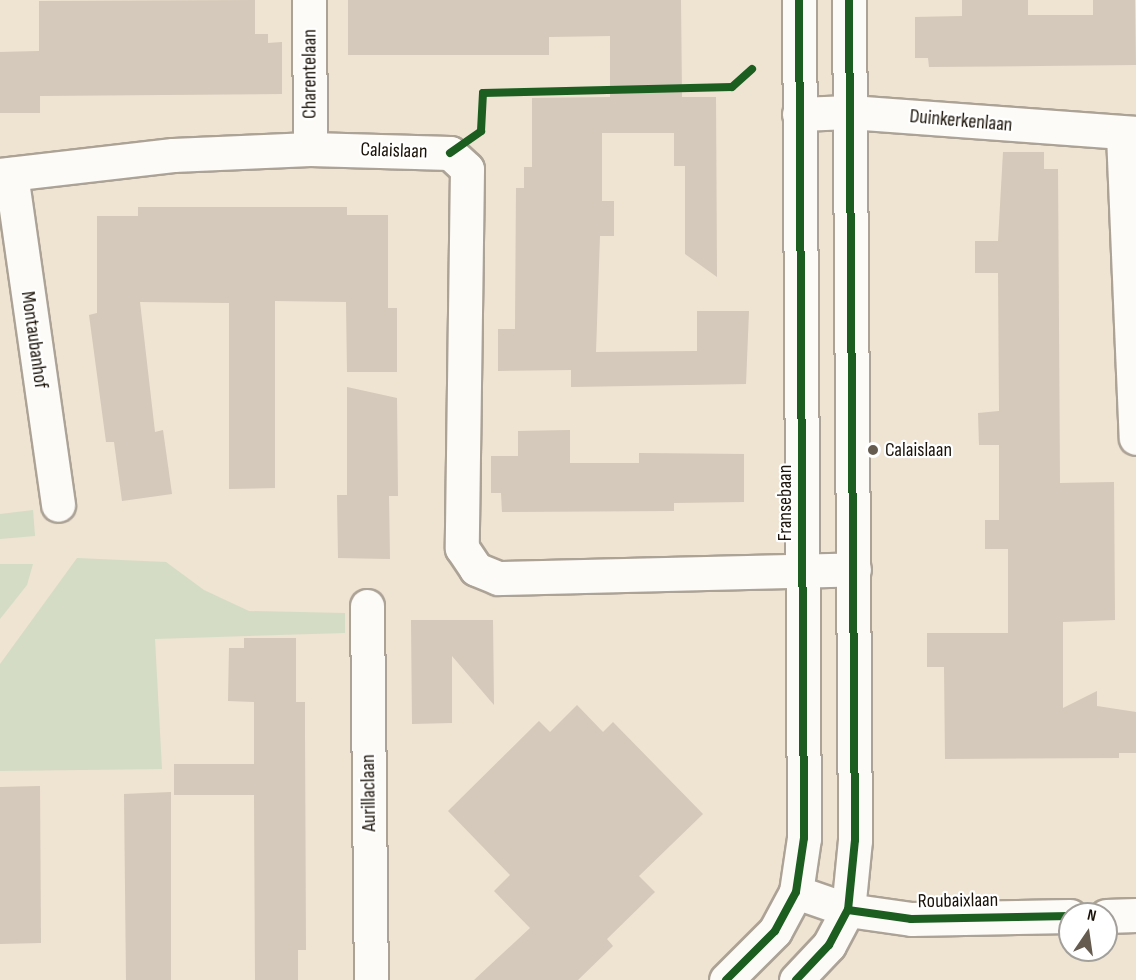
<!DOCTYPE html>
<html>
<head>
<meta charset="utf-8">
<style>
	body { margin:0 }
	#map { position:relative; width:1136px; height:980px; overflow:hidden; background:#efe3d2; font-family:"Sofia Sans Condensed",sans-serif }
	div>[style] { position:absolute }
	.green>* { inset:0; background:#d4dcc5 }
	.building>* { inset:0; background:#d4c9ba }
	.roads { filter:drop-shadow(2px 0 #aca396) drop-shadow(-2px 0 #aca396) drop-shadow(0 2px #aca396) drop-shadow(0 -2px #aca396) }
	.minor>* { height:33px; margin:-16.5px; padding:0 16.5px; transform-origin:16.5px; border-radius:16.5px; background:#fdfbf8 }
	.cycleway>* { height:8px; margin:-4px; padding:0 4px; transform-origin:4px; border-radius:4px; background:#1b5e20 }
	.dots>* { width:16px; height:16px; translate:-50% -50%; box-sizing:border-box; border:3px solid #fff; border-radius:50% }
	span { translate:-50% -50%; white-space:nowrap; text-align:center; line-height:1.15; -webkit-text-stroke:4.5px #fff; paint-order:stroke }
	.street-label { font-size:20px; color:#1a1208 }
	.poi-label { font-size:20px; color:#1a1208 }
	.left { translate:0 -50%; text-align:left }
	.north { position:absolute; left:1058px; top:902px; width:60px; height:60px; box-sizing:border-box; background:#fff; border:2px solid #a3a09c; border-radius:50%; rotate:13deg; font-size:16px; font-weight:700; line-height:24px; text-align:center; color:#1a1208 }
	.north::after { content:''; display:block; margin:auto; width:21px; height:27px; background:#655b4f; clip-path:polygon(50% 0,100% 100%,50% 72%,0 100%) }
</style>
</head>
<body>
<div id="map">
	<div class="green">
		<i style="clip-path:polygon(33px 510px,35px 536px,0 539px,0 514px)"></i>
		<i style="clip-path:polygon(77px 558px,166px 562px,204px 590px,249px 611px,345px 613px,345px 633px,155px 639px,162px 769px,0 771px,0 664px)"></i>
		<i style="clip-path:polygon(0 564px,33px 564px,27px 585px,0 619px)"></i>
	</div>
	<div class="building">
		<i style="clip-path:polygon(255px 0,255px 34px,268px 34px,268px 43px,282px 42px,282px 94px,40px 96px,40px 113px,0 113px,0 52px,39px 51px,39px 1px)"></i>
		<i style="clip-path:polygon(348px 0,681px 0,682px 97px,716px 97px,717px 277px,685px 254px,685px 166px,674px 166px,674px 133px,602px 133px,602px 201px,614px 201px,614px 236px,600px 236px,596px 352px,697px 351px,697px 311px,749px 311px,746px 384px,571px 387px,571px 370px,498px 371px,498px 329px,515px 329px,516px 188px,524px 188px,524px 167px,532px 167px,532px 98px,610px 97px,610px 36px,549px 37px,549px 55px,348px 55px)"></i>
		<i style="clip-path:polygon(962px 0,1028px 0,1028px 15px,1093px 15px,1093px 0,1135px 0,1136px 65px,929px 67px,928px 58px,915px 58px,915px 17px,962px 16px)"></i>
		<i style="clip-path:polygon(1003px 152px,1044px 152px,1044px 169px,1058px 169px,1060px 483px,1114px 482px,1115px 620px,1063px 622px,1063px 708px,1097px 691px,1097px 706px,1136px 712px,1136px 753px,1119px 753px,1119px 758px,945px 759px,944px 667px,927px 667px,927px 633px,1008px 633px,1008px 549px,985px 549px,985px 520px,999px 520px,999px 445px,979px 445px,978px 413px,999px 411px,998px 273px,975px 273px,975px 241px,998px 241px)"></i>
		<i style="clip-path:polygon(138px 207px,347px 207px,347px 215px,388px 215px,388px 308px,397px 308px,397px 372px,347px 372px,346px 302px,275px 301px,275px 488px,229px 489px,229px 303px,140px 302px,155px 432px,163px 430px,172px 494px,122px 501px,114px 442px,106px 442px,89px 315px,97px 313px,97px 216px,138px 216px)"></i>
		<i style="clip-path:polygon(347px 387px,397px 398px,398px 496px,389px 496px,390px 559px,338px 558px,337px 495px,347px 495px)"></i>
		<i style="clip-path:polygon(570px 430px,570px 463px,639px 463px,639px 453px,744px 454px,744px 502px,674px 503px,674px 511px,502px 512px,501px 493px,491px 493px,491px 456px,518px 456px,518px 431px)"></i>
		<i style="clip-path:polygon(411px 620px,493px 620px,494px 705px,452px 656px,452px 723px,412px 724px)"></i>
		<i style="clip-path:polygon(244px 638px,296px 638px,296px 702px,305px 702px,305px 732px,306px 950px,298px 950px,298px 980px,255px 980px,254px 795px,174px 795px,174px 764px,254px 764px,254px 702px,228px 701px,229px 648px,244px 648px)"></i>
		<i style="clip-path:polygon(577px 705px,603px 732px,613px 722px,703px 814px,639px 876px,655px 892px,607px 939px,613px 946px,578px 980px,474px 980px,530px 928px,494px 891px,510px 875px,448px 811px,539px 721px,550px 732px)"></i>
		<i style="clip-path:polygon(40px 786px,41px 943px,0 944px,0 787px)"></i>
		<i style="clip-path:polygon(171px 792px,171px 980px,126px 980px,124px 794px)"></i>
	</div>
	<div class="roads">
		<div class="minor">
			<i style="left:309px;top:0;width:149px;rotate:89.6deg"></i>
			<i style="left:799px;top:114px;width:51px;rotate:-2.2deg"></i>
			<i style="left:850px;top:112px;width:287px;rotate:4.2deg"></i>
			<i style="left:1123px;top:134px;width:304px;rotate:87.6deg"></i>
			<i style="left:11px;top:174px;width:334px;rotate:81.9deg"></i>
			<i style="left:0;top:175px;width:174px;rotate:-6.6deg"></i>
			<i style="left:173px;top:155px;width:137px;rotate:-2.5deg"></i>
			<i style="left:310px;top:149px;width:140px;rotate:1.6deg"></i>
			<i style="left:450px;top:153px;width:23px;rotate:43deg"></i>
			<i style="left:467px;top:169px;width:379px;rotate:90.8deg"></i>
			<i style="left:462px;top:548px;width:25px;rotate:56deg"></i>
			<i style="left:476px;top:569px;width:24px;rotate:22deg"></i>
			<i style="left:498px;top:578px;width:356px;rotate:-1.4deg"></i>
			<i style="left:367px;top:606px;width:374px;rotate:89.4deg"></i>
			<i style="left:796px;top:892px;width:55px;rotate:19.1deg"></i>
			<i style="left:848px;top:910px;width:64px;rotate:8.1deg"></i>
			<i style="left:911px;top:919px;width:159px;rotate:-1.1deg"></i>
			<i style="left:1106px;top:916px;width:30px;rotate:-2deg"></i>
			<i style="left:726px;top:980px;width:69px;rotate:-45deg"></i>
			<i style="left:775px;top:931px;width:44px;rotate:-61.7deg"></i>
			<i style="left:796px;top:892px;width:55px;rotate:-81.6deg"></i>
			<i style="left:804px;top:838px;width:838px;rotate:-90.34deg"></i>
			<i style="left:796px;top:980px;width:48px;rotate:-46.7deg"></i>
			<i style="left:829px;top:945px;width:40px;rotate:-62deg"></i>
			<i style="left:848px;top:910px;width:70px;rotate:-84.3deg"></i>
			<i style="left:855px;top:840px;width:840px;rotate:-90.41deg"></i>
		</div>
	</div>
	<div class="cycleway">
		<i style="left:450px;top:153px;width:38px;rotate:-35deg"></i>
		<i style="left:481px;top:131px;width:38px;rotate:-87deg"></i>
		<i style="left:483px;top:93px;width:249px;rotate:-1.4deg"></i>
		<i style="left:732px;top:87px;width:27px;rotate:-42deg"></i>
		<i style="left:848px;top:910px;width:64px;rotate:8.1deg"></i>
		<i style="left:911px;top:919px;width:159px;rotate:-1.1deg"></i>
		<i style="left:726px;top:980px;width:69px;rotate:-45deg"></i>
		<i style="left:775px;top:931px;width:44px;rotate:-61.7deg"></i>
		<i style="left:796px;top:892px;width:55px;rotate:-81.6deg"></i>
		<i style="left:804px;top:838px;width:838px;rotate:-90.34deg"></i>
		<i style="left:796px;top:980px;width:48px;rotate:-46.7deg"></i>
		<i style="left:829px;top:945px;width:40px;rotate:-62deg"></i>
		<i style="left:848px;top:910px;width:70px;rotate:-84.3deg"></i>
		<i style="left:855px;top:840px;width:840px;rotate:-90.41deg"></i>
	</div>
	<div class="dots">
		<i style="left:873px;top:450px;background:#655b4f"></i>
	</div>
	<div class="street-label">
		<span style="left:310px;top:74px;rotate:-90deg">Charentelaan</span>
		<span style="left:961px;top:121px;rotate:5deg">Duinkerkenlaan</span>
		<span style="left:394px;top:151px;rotate:2deg">Calaislaan</span>
		<span style="left:34px;top:340px;rotate:82deg">Montaubanhof</span>
		<span style="left:785px;top:503px;rotate:-90deg">Fransebaan</span>
		<span style="left:369px;top:793px;rotate:-91deg">Aurillaclaan</span>
		<span style="left:958px;top:901px;rotate:-1deg">Roubaixlaan</span>
	</div>
	<div class="poi-label">
		<span class="left" style="left:885px;top:450px">Calaislaan</span>
	</div>
	<div class="north">N</div>
</div>
</body>
</html>
